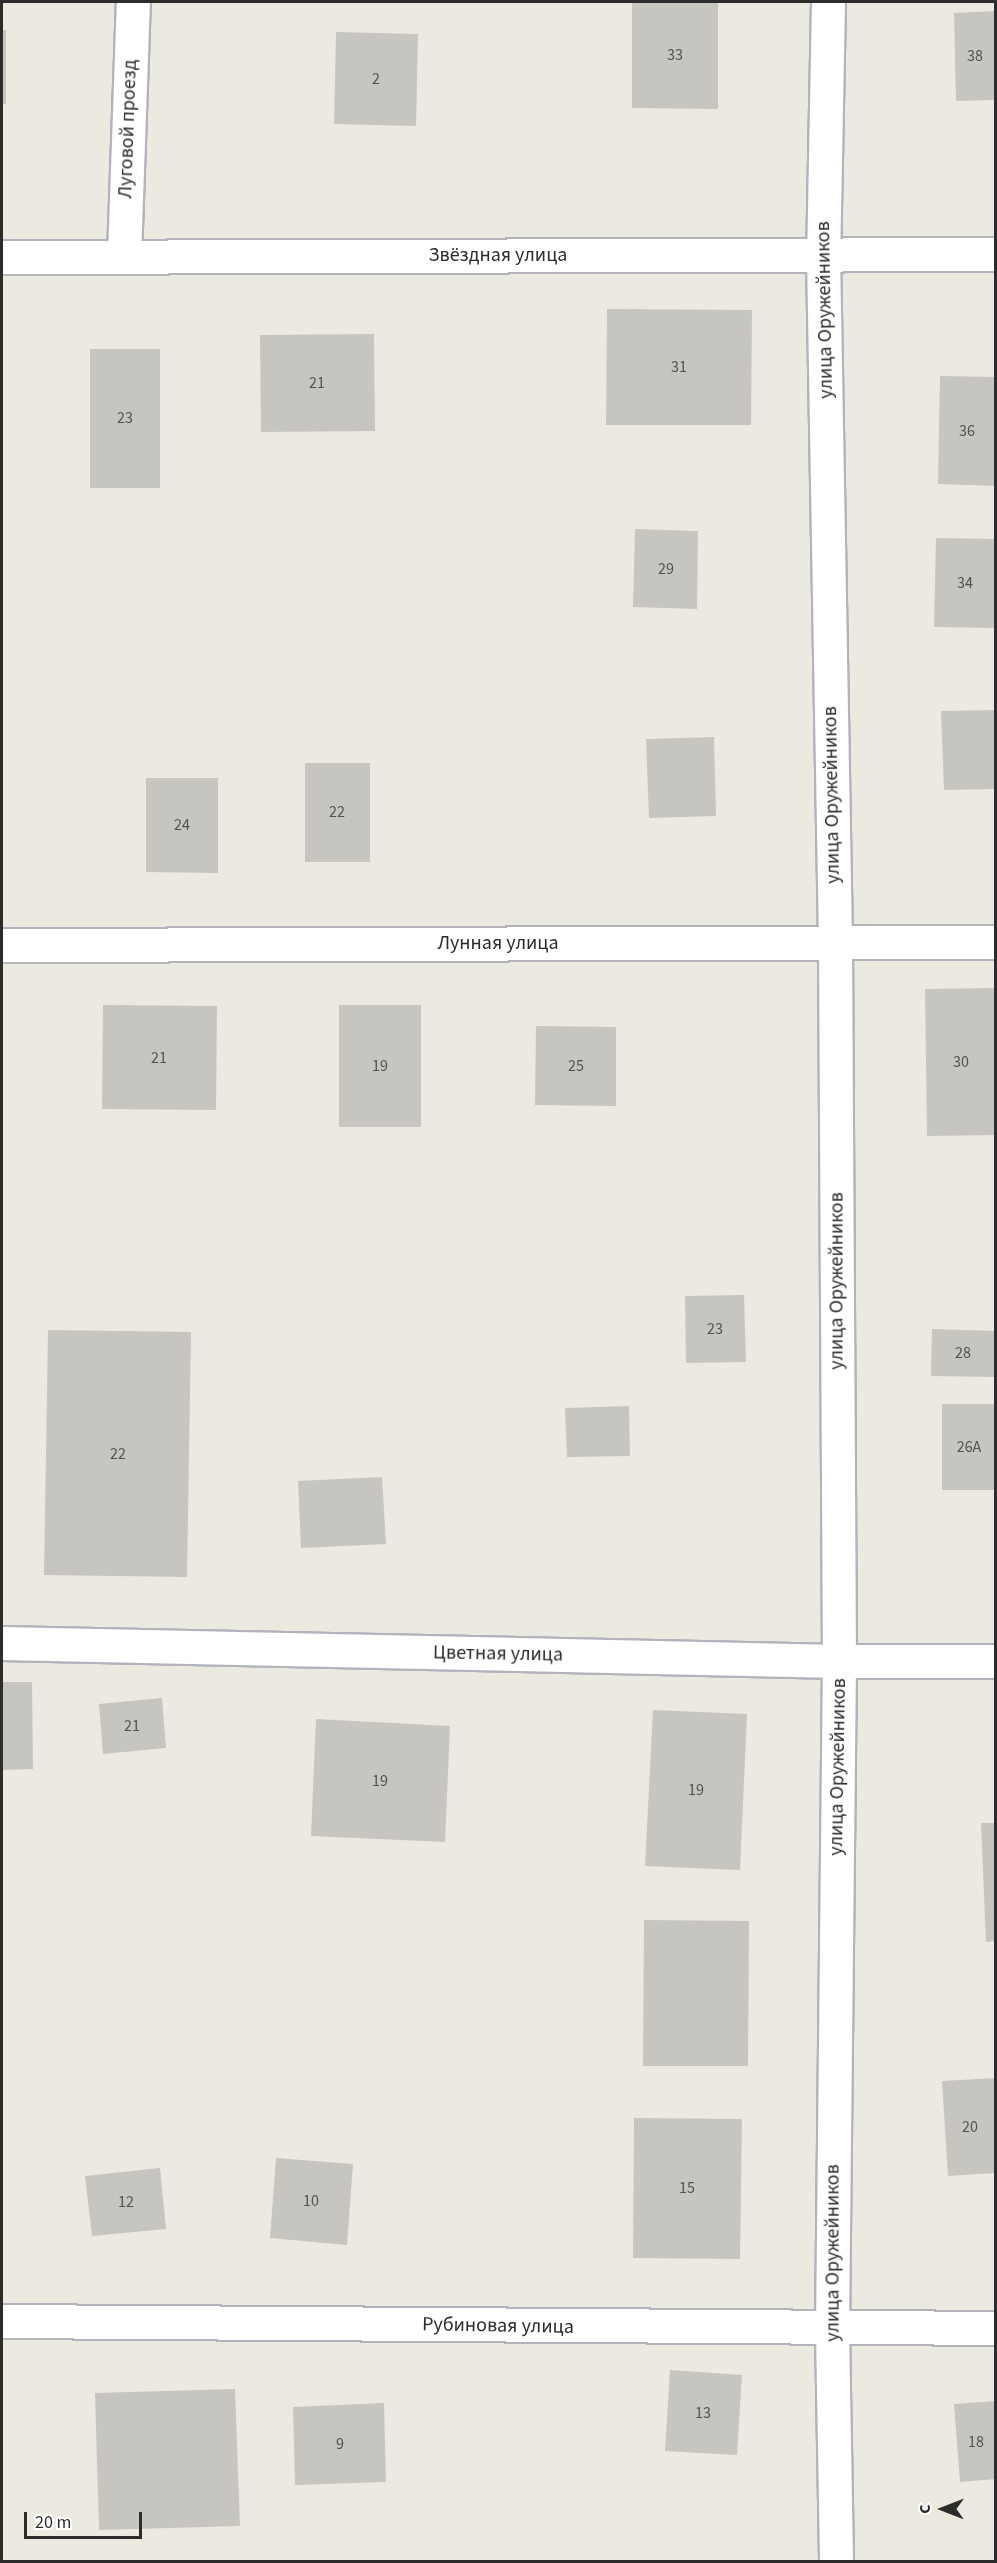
<!DOCTYPE html>
<html>
<head>
<meta charset="utf-8">
<style>
	body { margin:0 }
	#map { position:relative; width:997px; height:2563px; overflow:hidden; background:#ece9e0; font-family:"Source Sans 3",sans-serif }
	div>[style] { position:absolute }
	.building>* { inset:0; background:#c7c5bf }
	.roads { filter:drop-shadow(2px 0 #b3b3be) drop-shadow(-2px 0 #b3b3be) drop-shadow(0 2px #b3b3be) drop-shadow(0 -2px #b3b3be) }
	.street>* { height:33px; margin:-16.5px; padding:0 16.5px; transform-origin:16.5px; border-radius:16.5px; background:#fff }
	span { translate:-50% -50%; white-space:nowrap; text-align:center; line-height:1.15; -webkit-text-stroke:6px #fff; paint-order:stroke }
	.number-label { font-size:16px; color:#535251 }
	.number-label span { -webkit-text-stroke-width:0 }
	.street-label { font-size:20px; color:#2c2c2c }
	.frame { position:absolute; inset:0; border:3px solid #2c2c2c; pointer-events:none }
	.north { position:absolute; left:913px; top:2479px; width:60px; height:60px; -webkit-text-stroke:4px #fff; paint-order:stroke; rotate:270deg; font-size:16px; font-weight:700; line-height:24px; text-align:center; color:#2c2c2c }
	.north::after { content:''; display:block; margin:auto; width:21px; height:27px; background:#2c2c2c; clip-path:polygon(50% 0,100% 100%,50% 72%,0 100%) }
	.scale { position:absolute; left:24px; top:2512px; width:118px; height:27px; box-sizing:border-box; border:3px solid #2c2c2c; border-top:0; padding-left:8px; font-size:18px; line-height:21px; white-space:nowrap; color:#2c2c2c; -webkit-text-stroke:4px #fff; paint-order:stroke }
</style>
</head>
<body>
<div id="map">
	<div class="building">
		<i style="clip-path:polygon(632px 2px,718px 2px,718px 109px,632px 108px)"></i>
		<i style="clip-path:polygon(996px 11px,996px 100px,956px 101px,954px 13px)"></i>
		<i style="clip-path:polygon(2px 30px,6px 30px,6px 104px,2px 104px)"></i>
		<i style="clip-path:polygon(336px 32px,418px 34px,416px 126px,334px 124px)"></i>
		<i style="clip-path:polygon(607px 309px,752px 310px,751px 425px,606px 425px)"></i>
		<i style="clip-path:polygon(374px 334px,375px 431px,261px 432px,260px 335px)"></i>
		<i style="clip-path:polygon(90px 349px,160px 349px,160px 488px,90px 488px)"></i>
		<i style="clip-path:polygon(940px 376px,996px 377px,996px 486px,938px 484px)"></i>
		<i style="clip-path:polygon(635px 529px,698px 531px,697px 609px,633px 607px)"></i>
		<i style="clip-path:polygon(936px 538px,996px 539px,996px 628px,934px 627px)"></i>
		<i style="clip-path:polygon(996px 710px,996px 789px,944px 790px,941px 711px)"></i>
		<i style="clip-path:polygon(714px 737px,716px 816px,649px 818px,646px 739px)"></i>
		<i style="clip-path:polygon(305px 763px,370px 763px,370px 862px,305px 862px)"></i>
		<i style="clip-path:polygon(146px 778px,218px 778px,218px 873px,146px 872px)"></i>
		<i style="clip-path:polygon(996px 988px,996px 1135px,927px 1136px,925px 989px)"></i>
		<i style="clip-path:polygon(103px 1005px,217px 1006px,216px 1110px,102px 1109px)"></i>
		<i style="clip-path:polygon(339px 1005px,421px 1005px,421px 1127px,339px 1127px)"></i>
		<i style="clip-path:polygon(536px 1026px,616px 1027px,616px 1106px,535px 1105px)"></i>
		<i style="clip-path:polygon(744px 1295px,746px 1362px,686px 1363px,685px 1296px)"></i>
		<i style="clip-path:polygon(932px 1329px,996px 1331px,996px 1377px,931px 1376px)"></i>
		<i style="clip-path:polygon(48px 1330px,191px 1332px,187px 1577px,44px 1575px)"></i>
		<i style="clip-path:polygon(942px 1404px,996px 1404px,996px 1490px,942px 1490px)"></i>
		<i style="clip-path:polygon(629px 1406px,630px 1456px,567px 1457px,565px 1408px)"></i>
		<i style="clip-path:polygon(382px 1477px,386px 1544px,301px 1548px,298px 1481px)"></i>
		<i style="clip-path:polygon(2px 1682px,32px 1682px,33px 1769px,2px 1770px)"></i>
		<i style="clip-path:polygon(162px 1698px,166px 1748px,103px 1754px,99px 1704px)"></i>
		<i style="clip-path:polygon(653px 1710px,747px 1714px,740px 1870px,645px 1866px)"></i>
		<i style="clip-path:polygon(316px 1719px,450px 1726px,445px 1842px,311px 1836px)"></i>
		<i style="clip-path:polygon(981px 1823px,996px 1823px,996px 1941px,986px 1942px)"></i>
		<i style="clip-path:polygon(644px 1920px,749px 1921px,748px 2066px,643px 2066px)"></i>
		<i style="clip-path:polygon(996px 2078px,996px 2173px,948px 2176px,942px 2081px)"></i>
		<i style="clip-path:polygon(634px 2118px,742px 2119px,740px 2259px,633px 2258px)"></i>
		<i style="clip-path:polygon(276px 2158px,353px 2164px,347px 2245px,270px 2238px)"></i>
		<i style="clip-path:polygon(160px 2168px,166px 2229px,92px 2236px,85px 2176px)"></i>
		<i style="clip-path:polygon(670px 2370px,742px 2375px,737px 2455px,665px 2451px)"></i>
		<i style="clip-path:polygon(235px 2389px,240px 2526px,99px 2530px,95px 2393px)"></i>
		<i style="clip-path:polygon(996px 2401px,996px 2479px,960px 2482px,954px 2404px)"></i>
		<i style="clip-path:polygon(384px 2403px,386px 2482px,295px 2485px,293px 2407px)"></i>
	</div>
	<div class="roads">
		<div class="street">
			<i style="left:828px;top:2px;width:252px;rotate:91.1deg"></i>
			<i style="left:823px;top:254px;width:689px;rotate:89deg"></i>
			<i style="left:835px;top:943px;width:718px;rotate:89.68deg"></i>
			<i style="left:839px;top:1661px;width:669px;rotate:90.6deg"></i>
			<i style="left:832px;top:2330px;width:232px;rotate:89deg"></i>
			<i style="left:124px;top:256px;width:254px;rotate:-88deg"></i>
			<i style="left:2px;top:257px;width:994px;rotate:-0.17deg"></i>
			<i style="left:2px;top:945px;width:994px;rotate:-0.17deg"></i>
			<i style="left:2px;top:1643px;width:837px;rotate:1.23deg"></i>
			<i style="left:839px;top:1661px;width:157px"></i>
			<i style="left:2px;top:2321px;width:994px;rotate:0.4deg"></i>
		</div>
	</div>
	<div class="number-label">
		<span style="left:675px;top:55px">33</span>
		<span style="left:975px;top:56px">38</span>
		<span style="left:376px;top:79px">2</span>
		<span style="left:679px;top:367px">31</span>
		<span style="left:317px;top:383px">21</span>
		<span style="left:125px;top:418px">23</span>
		<span style="left:967px;top:431px">36</span>
		<span style="left:666px;top:569px">29</span>
		<span style="left:965px;top:583px">34</span>
		<span style="left:337px;top:812px">22</span>
		<span style="left:182px;top:825px">24</span>
		<span style="left:159px;top:1058px">21</span>
		<span style="left:961px;top:1062px">30</span>
		<span style="left:380px;top:1066px">19</span>
		<span style="left:576px;top:1066px">25</span>
		<span style="left:715px;top:1329px">23</span>
		<span style="left:963px;top:1353px">28</span>
		<span style="left:969px;top:1447px">26А</span>
		<span style="left:118px;top:1454px">22</span>
		<span style="left:132px;top:1726px">21</span>
		<span style="left:380px;top:1781px">19</span>
		<span style="left:696px;top:1790px">19</span>
		<span style="left:970px;top:2127px">20</span>
		<span style="left:687px;top:2188px">15</span>
		<span style="left:311px;top:2201px">10</span>
		<span style="left:126px;top:2202px">12</span>
		<span style="left:703px;top:2413px">13</span>
		<span style="left:976px;top:2442px">18</span>
		<span style="left:340px;top:2444px">9</span>
	</div>
	<div class="street-label">
		<span style="left:128px;top:129px;rotate:-88deg">Луговой проезд</span>
		<span style="left:498px;top:255px">Звёздная улица</span>
		<span style="left:825px;top:310px;rotate:-91deg">улица Оружейников</span>
		<span style="left:832px;top:795px;rotate:-91deg">улица Оружейников</span>
		<span style="left:498px;top:943px">Лунная улица</span>
		<span style="left:837px;top:1281px;rotate:-90deg">улица Оружейников</span>
		<span style="left:498px;top:1654px;rotate:1deg">Цветная улица</span>
		<span style="left:838px;top:1767px;rotate:-89deg">улица Оружейников</span>
		<span style="left:833px;top:2253px;rotate:-90deg">улица Оружейников</span>
		<span style="left:498px;top:2326px;rotate:1deg">Рубиновая улица</span>
	</div>
	<div class="frame"></div>
	<div class="north">С</div>
	<div class="scale">20 m</div>
</div>
</body>
</html>
